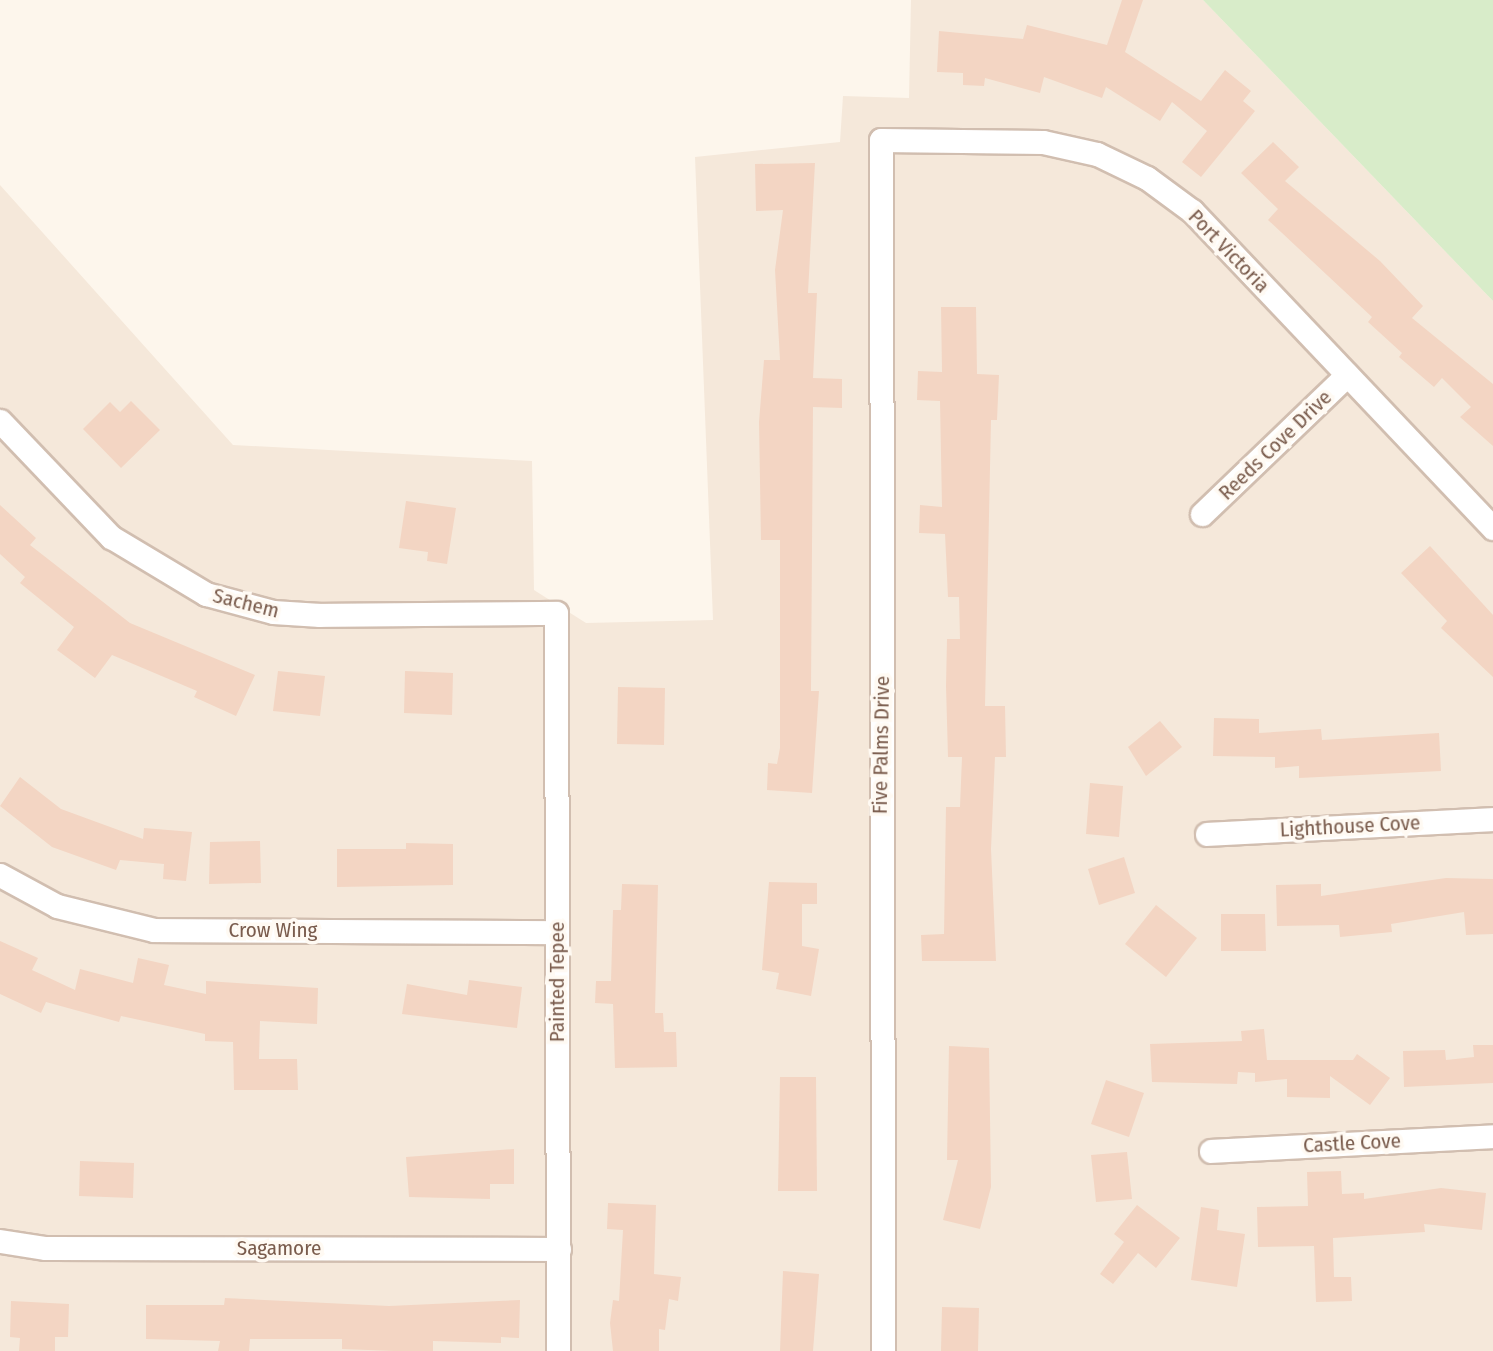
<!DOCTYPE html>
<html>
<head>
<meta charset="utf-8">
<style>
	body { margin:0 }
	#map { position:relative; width:1493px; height:1351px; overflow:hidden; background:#fdf6ec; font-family:"Fira Sans Condensed",sans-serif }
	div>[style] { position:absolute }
	.residential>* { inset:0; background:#f5e8da }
	.green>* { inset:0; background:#d8ecc9 }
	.building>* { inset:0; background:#f3d5c3 }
	.roads { filter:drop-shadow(2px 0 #d1beb0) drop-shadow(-2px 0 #d1beb0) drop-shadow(0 2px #d1beb0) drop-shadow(0 -2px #d1beb0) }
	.minor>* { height:23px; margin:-11.5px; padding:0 11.5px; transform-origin:11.5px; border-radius:11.5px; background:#fff }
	span { translate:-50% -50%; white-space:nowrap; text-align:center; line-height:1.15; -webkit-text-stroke:7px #fffaf3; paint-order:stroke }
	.street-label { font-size:21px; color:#7a5c4d }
</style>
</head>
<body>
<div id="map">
	<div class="residential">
		<i style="clip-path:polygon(911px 0,1203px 0,1493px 301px,1493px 1351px,0 1351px,0 185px,233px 445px,532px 461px,534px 590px,586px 623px,713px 620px,695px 157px,840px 142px,843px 96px,909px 98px)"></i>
	</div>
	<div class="green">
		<i style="clip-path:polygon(1203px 0,1493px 0,1493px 301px)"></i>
	</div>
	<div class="building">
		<i style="clip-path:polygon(1122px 0,1143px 0,1125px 52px,1201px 101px,1225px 70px,1251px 91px,1243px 101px,1255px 111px,1201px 177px,1182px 162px,1207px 131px,1172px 102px,1160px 121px,1106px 87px,1102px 98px,1044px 77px,1040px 93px,985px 78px,984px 86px,963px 85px,963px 73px,937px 72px,939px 31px,1023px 39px,1027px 25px,1107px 45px)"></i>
		<i style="clip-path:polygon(1273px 142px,1299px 167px,1285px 181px,1380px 261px,1423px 306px,1412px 318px,1493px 384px,1493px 446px,1460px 417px,1471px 407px,1442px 378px,1434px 387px,1399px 357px,1402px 353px,1368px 322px,1372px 317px,1268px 220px,1278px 209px,1241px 173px)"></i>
		<i style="clip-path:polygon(815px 163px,808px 293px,817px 293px,813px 378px,842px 379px,842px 408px,813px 407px,811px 691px,819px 691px,812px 793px,767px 790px,768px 763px,777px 764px,780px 748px,780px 540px,761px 540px,759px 422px,764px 360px,780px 360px,775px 270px,783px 210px,756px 211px,755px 164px)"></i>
		<i style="clip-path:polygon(941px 307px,976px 307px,977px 374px,999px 375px,997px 420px,991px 420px,985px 706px,1005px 706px,1006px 757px,995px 757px,991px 849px,996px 961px,922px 961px,921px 935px,944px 934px,946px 807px,960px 807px,962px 757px,948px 757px,946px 686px,947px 639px,960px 639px,959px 597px,948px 597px,945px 534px,919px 533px,920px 505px,942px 507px,940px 401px,917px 400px,918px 371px,942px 372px)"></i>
		<i style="clip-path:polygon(131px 401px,160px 430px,121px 468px,83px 429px,110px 402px,120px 412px)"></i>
		<i style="clip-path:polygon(406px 501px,456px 508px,447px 564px,427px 561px,428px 552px,399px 548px)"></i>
		<i style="clip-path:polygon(0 505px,36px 538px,30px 545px,130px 623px,255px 675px,236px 716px,194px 697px,197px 691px,112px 655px,95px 678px,57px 650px,74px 627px,20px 583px,25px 577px,0 554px)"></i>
		<i style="clip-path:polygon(1430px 546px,1493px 615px,1493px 677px,1441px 628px,1447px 621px,1401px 573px)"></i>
		<i style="clip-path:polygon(278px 671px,325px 676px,320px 716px,273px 711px)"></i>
		<i style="clip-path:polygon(405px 671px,453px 673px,452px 715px,404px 713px)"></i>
		<i style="clip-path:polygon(618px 687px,665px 688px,664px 745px,617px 744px)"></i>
		<i style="clip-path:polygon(1214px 718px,1259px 719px,1259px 733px,1321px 729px,1322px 740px,1439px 733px,1441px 771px,1299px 778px,1299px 766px,1275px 768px,1275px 757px,1213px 756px)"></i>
		<i style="clip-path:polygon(1160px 721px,1182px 747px,1146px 776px,1128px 747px)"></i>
		<i style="clip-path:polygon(20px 777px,61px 809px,143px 839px,144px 828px,192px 832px,186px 881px,163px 879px,164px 864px,120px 860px,116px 870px,52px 847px,0 806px)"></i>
		<i style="clip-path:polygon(1090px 783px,1123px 786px,1119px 837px,1086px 834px)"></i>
		<i style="clip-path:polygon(260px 841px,261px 883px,209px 884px,210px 842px)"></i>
		<i style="clip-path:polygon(406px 843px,453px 844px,453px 885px,337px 887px,337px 849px,406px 849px)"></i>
		<i style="clip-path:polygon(1124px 857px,1135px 893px,1099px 905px,1088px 869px)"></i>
		<i style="clip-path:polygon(1446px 878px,1493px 879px,1493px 934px,1466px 935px,1464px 912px,1391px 924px,1392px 932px,1340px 937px,1339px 925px,1277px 926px,1276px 885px,1321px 884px,1321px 896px)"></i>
		<i style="clip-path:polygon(769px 882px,817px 883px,817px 904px,802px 904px,802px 946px,819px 949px,811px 996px,776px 989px,779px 973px,762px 970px)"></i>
		<i style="clip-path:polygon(622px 884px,658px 885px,655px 1013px,663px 1013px,664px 1032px,676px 1032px,677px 1067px,615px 1068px,613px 1004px,595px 1003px,596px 981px,611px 981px,613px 910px,621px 910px)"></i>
		<i style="clip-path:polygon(1156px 905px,1197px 938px,1166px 977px,1125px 944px)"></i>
		<i style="clip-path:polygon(1221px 914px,1265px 914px,1266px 951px,1221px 951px)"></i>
		<i style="clip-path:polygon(0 941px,38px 958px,32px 970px,75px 990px,80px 969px,133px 983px,138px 958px,169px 965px,164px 985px,206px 994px,206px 981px,318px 988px,317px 1024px,260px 1021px,259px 1059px,297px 1059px,298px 1090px,234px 1090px,233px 1042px,205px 1041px,205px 1034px,121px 1016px,119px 1022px,46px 1002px,41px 1013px,0 994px)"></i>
		<i style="clip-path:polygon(469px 980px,522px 987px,517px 1028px,402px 1014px,407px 984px,467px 995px)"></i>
		<i style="clip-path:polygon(1264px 1029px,1267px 1060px,1353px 1060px,1357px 1054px,1390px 1078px,1370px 1105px,1330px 1076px,1330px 1098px,1287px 1097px,1287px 1079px,1255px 1082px,1255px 1073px,1238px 1072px,1237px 1084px,1152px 1082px,1150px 1044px,1242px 1041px,1241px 1031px)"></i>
		<i style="clip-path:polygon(1473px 1045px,1493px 1045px,1493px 1083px,1404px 1087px,1403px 1051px,1445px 1050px,1446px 1060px,1474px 1057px)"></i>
		<i style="clip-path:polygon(949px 1046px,989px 1048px,991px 1187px,980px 1229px,943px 1220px,958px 1160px,947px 1160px)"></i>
		<i style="clip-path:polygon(780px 1077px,816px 1077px,817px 1191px,778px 1191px)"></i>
		<i style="clip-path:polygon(1106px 1080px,1144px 1093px,1129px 1137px,1091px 1124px)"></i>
		<i style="clip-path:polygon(514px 1149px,514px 1184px,490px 1184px,490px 1199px,409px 1197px,406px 1157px)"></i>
		<i style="clip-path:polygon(1127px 1152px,1132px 1199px,1096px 1202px,1091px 1155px)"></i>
		<i style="clip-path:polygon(80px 1161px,134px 1163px,133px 1198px,79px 1196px)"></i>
		<i style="clip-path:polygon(1341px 1171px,1342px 1194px,1364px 1193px,1364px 1199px,1441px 1188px,1486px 1193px,1482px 1230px,1424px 1224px,1425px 1232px,1333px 1238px,1334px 1277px,1351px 1277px,1352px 1301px,1316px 1302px,1314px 1246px,1258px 1247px,1257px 1207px,1308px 1206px,1307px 1172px)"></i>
		<i style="clip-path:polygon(608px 1203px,656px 1205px,654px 1274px,681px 1277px,678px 1301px,669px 1299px,665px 1330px,659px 1329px,659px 1351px,613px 1351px,610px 1323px,613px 1300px,619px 1301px,623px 1230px,607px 1229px)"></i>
		<i style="clip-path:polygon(1137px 1205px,1180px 1238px,1156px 1268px,1138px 1253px,1113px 1284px,1100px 1274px,1124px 1242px,1114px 1234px)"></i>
		<i style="clip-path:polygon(1201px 1207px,1219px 1210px,1217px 1230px,1245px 1234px,1237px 1287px,1191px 1280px)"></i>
		<i style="clip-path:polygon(783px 1271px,819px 1274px,813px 1351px,780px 1351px)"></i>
		<i style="clip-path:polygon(225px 1298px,389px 1306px,520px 1300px,519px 1338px,501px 1337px,501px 1343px,433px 1341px,433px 1351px,394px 1351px,342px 1349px,342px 1339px,250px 1339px,249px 1351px,218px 1351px,220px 1341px,146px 1339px,146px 1305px,224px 1305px)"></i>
		<i style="clip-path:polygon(11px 1301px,69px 1304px,68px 1337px,55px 1337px,55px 1351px,19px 1351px,20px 1338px,10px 1337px)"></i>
		<i style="clip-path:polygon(942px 1307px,979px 1308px,978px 1351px,941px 1351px)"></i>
	</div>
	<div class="roads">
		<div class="minor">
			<i style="left:0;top:421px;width:161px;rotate:46.3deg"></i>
			<i style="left:111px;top:537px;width:111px;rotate:31deg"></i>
			<i style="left:206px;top:594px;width:69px;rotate:15deg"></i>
			<i style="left:273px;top:612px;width:47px;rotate:3.7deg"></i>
			<i style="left:320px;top:615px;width:236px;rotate:-0.5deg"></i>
			<i style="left:556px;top:613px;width:738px;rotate:89.84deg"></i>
			<i style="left:1202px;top:514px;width:201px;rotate:-43.8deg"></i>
			<i style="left:1207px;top:834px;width:286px;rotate:-3deg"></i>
			<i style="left:0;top:875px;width:65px;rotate:28.5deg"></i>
			<i style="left:57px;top:906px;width:100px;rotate:13.9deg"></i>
			<i style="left:154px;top:930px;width:403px;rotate:0.3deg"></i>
			<i style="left:1211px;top:1151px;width:282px;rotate:-3deg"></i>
			<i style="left:0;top:1241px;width:46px;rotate:8.8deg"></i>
			<i style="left:45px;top:1248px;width:514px;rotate:0.11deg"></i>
			<i style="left:883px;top:1351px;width:1211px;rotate:-90.09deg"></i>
			<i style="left:881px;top:140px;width:162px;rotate:0.7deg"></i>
			<i style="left:1043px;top:142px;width:55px;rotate:12.5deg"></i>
			<i style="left:1097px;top:154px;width:55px;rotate:25.6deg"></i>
			<i style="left:1147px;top:178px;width:56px;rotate:36.3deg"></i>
			<i style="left:1192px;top:211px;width:437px;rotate:46.5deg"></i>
		</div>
	</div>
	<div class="street-label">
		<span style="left:1229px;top:251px;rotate:46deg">Port Victoria</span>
		<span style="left:1275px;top:445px;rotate:-44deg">Reeds Cove Drive</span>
		<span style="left:246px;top:603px;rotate:14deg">Sachem</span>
		<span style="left:881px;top:745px;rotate:-89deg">Five Palms Drive</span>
		<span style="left:1350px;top:826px;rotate:-3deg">Lighthouse Cove</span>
		<span style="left:273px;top:930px">Crow Wing</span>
		<span style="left:557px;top:982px;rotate:-90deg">Painted Tepee</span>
		<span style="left:1352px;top:1143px;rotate:-3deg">Castle Cove</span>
		<span style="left:279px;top:1248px">Sagamore</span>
	</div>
</div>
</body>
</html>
